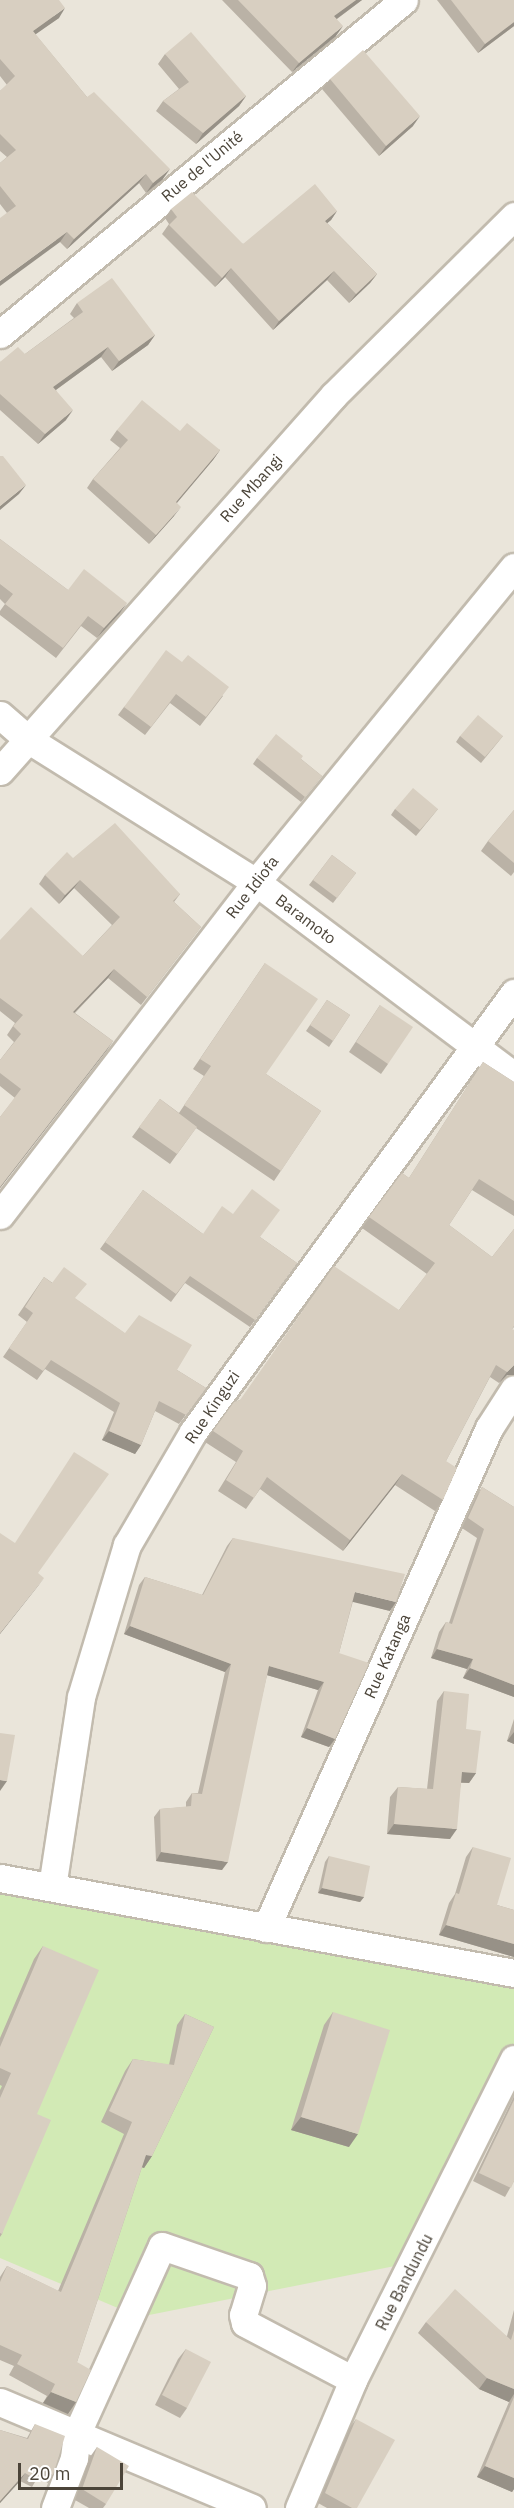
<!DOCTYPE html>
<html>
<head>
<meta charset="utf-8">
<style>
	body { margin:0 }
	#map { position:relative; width:514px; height:2508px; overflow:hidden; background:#f6f3ec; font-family:"IBM Plex Sans",sans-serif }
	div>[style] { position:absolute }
	.residential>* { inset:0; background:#eae5da }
	.green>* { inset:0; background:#d2eab5 }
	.roads { filter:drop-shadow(2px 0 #c2bbae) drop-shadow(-2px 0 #c2bbae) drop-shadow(0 2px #c2bbae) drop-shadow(0 -2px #c2bbae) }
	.minor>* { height:27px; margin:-13.5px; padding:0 13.5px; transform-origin:13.5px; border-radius:13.5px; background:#fff }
	.wall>* { inset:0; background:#bab2a6 }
	.shaded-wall>* { inset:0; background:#979187 }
	.building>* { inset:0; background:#d8cfc1 }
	span { translate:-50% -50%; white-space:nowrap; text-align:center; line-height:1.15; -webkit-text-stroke:6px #fff; paint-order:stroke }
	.street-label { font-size:16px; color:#4b4439 }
	.scale { position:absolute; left:18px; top:2463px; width:105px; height:27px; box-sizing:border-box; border:3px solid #4b4439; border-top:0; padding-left:8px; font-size:18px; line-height:21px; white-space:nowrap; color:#4b4439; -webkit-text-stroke:4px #fff; paint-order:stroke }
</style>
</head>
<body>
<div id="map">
	<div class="residential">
		<i style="clip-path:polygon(0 0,514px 0,514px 2508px,0 2508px)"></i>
	</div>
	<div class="green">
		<i style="clip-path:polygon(0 1881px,514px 1973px,514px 2059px,415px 2262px,139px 2317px,0 2258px)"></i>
	</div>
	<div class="roads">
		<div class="minor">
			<i style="left:0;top:334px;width:524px;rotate:-39.58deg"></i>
			<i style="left:0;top:715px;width:35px;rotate:41deg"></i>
			<i style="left:26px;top:738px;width:271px;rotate:32.1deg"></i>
			<i style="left:256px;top:882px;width:323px;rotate:36.9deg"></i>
			<i style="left:0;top:771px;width:503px;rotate:-48.39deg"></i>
			<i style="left:334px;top:395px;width:254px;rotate:-44.8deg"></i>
			<i style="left:0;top:1215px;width:420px;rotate:-52.4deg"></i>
			<i style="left:256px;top:882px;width:407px;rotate:-50.7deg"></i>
			<i style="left:0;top:1878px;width:523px;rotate:10.47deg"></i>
			<i style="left:52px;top:1887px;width:192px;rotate:-81.3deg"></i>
			<i style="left:81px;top:1697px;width:159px;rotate:-73.2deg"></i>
			<i style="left:127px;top:1545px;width:131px;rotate:-59.7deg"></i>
			<i style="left:193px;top:1432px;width:544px;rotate:-53.83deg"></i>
			<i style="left:266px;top:1928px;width:547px;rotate:-65.96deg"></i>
			<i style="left:489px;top:1428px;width:46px;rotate:-57.3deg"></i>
			<i style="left:0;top:2402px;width:273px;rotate:22.8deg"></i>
			<i style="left:55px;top:2508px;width:53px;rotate:-69.2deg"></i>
			<i style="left:74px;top:2458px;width:25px;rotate:-83deg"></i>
			<i style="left:77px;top:2433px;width:205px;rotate:-65.6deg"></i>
			<i style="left:162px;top:2246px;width:92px;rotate:19deg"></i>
			<i style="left:249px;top:2276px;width:10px;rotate:73deg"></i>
			<i style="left:252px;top:2286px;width:30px;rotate:107deg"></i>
			<i style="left:243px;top:2315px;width:8px;rotate:76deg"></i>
			<i style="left:245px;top:2323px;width:122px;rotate:27.8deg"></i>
			<i style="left:299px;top:2508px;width:139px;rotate:-67.1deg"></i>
			<i style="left:353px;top:2380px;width:359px;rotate:-63.4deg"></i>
		</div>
	</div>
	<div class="wall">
		<i style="clip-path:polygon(0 0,59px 18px,35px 34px,87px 97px,163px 179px,146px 193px,139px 183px,67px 249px,60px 242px,7px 213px,0 204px,0 163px,7px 157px,0 151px,0 91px,7px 85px,0 76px)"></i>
		<i style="clip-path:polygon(222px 0,362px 0,337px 19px,336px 36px,292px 72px)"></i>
		<i style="clip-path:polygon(437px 0,514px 0,514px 26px,478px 53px)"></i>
		<i style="clip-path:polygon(165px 54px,246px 96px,239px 106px,196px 144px,156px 111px,163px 101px,179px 89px,158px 64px)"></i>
		<i style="clip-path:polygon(330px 79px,413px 126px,379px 156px,322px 89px)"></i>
		<i style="clip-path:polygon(171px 209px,243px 244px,337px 211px,331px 220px,327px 223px,377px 274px,370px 283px,349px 303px,327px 280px,273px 330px,225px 277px,215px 287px,162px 234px,169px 224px,165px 218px)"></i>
		<i style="clip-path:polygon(77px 303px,155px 335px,148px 345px,112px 371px,101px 357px,56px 390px,66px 420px,38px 444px,0 410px,0 362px,25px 354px,74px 318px,70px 314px)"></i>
		<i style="clip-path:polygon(117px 430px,180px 431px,220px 450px,213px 460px,177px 503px,174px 516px,149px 544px,87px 488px,93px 479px,120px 448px,110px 440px)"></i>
		<i style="clip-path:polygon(0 539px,68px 590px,120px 613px,97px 638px,81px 626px,56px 658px,0 615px,0 611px,5px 604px,0 599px)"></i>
		<i style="clip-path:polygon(182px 662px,223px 696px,200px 726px,170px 703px,145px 735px,118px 715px,124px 707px)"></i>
		<i style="clip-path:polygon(460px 736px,503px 736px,481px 763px,456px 742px)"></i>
		<i style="clip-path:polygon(257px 758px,301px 759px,322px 776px,301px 802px,253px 764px)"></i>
		<i style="clip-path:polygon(395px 809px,438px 809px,416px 836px,391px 815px)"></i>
		<i style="clip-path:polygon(514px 810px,514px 872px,511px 876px,481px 851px,488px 841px)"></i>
		<i style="clip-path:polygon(332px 855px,356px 873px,333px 903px,309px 885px)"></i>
		<i style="clip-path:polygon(73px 858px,180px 894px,174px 902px,201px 927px,141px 1005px,108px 978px,75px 1013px,113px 1041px,0 1188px,0 1117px,15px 1098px,0 1086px,0 1060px,14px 1042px,7px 1035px,15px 1023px,0 1011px,0 940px,83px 956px,112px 925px,74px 888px,59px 904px,39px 884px,45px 875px)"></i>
		<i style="clip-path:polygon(265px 963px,266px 1074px,321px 1111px,274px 1181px,196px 1128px,170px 1164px,132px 1137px,160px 1099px,179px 1113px,204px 1076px,193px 1069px)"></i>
		<i style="clip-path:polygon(327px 1000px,350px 1015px,329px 1047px,306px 1031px)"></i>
		<i style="clip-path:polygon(380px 1005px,388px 1064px,381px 1074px,349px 1052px)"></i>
		<i style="clip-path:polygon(483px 1062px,514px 1082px,514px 1216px,472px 1190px,449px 1225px,492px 1257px,514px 1229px,514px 1327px,512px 1329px,507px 1375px,499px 1383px,490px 1377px,446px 1461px,443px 1500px,435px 1511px,395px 1485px,343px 1551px,260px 1489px,246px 1509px,218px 1491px,236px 1462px,205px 1442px,234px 1402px,240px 1400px,399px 1310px,427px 1274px,362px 1228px,402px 1173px,409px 1178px)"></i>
		<i style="clip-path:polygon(143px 1190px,203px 1234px,260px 1237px,297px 1263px,250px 1327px,185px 1283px,171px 1302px,100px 1249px)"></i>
		<i style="clip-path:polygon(44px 1277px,177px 1370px,206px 1388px,179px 1424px,155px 1411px,141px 1445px,135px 1454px,102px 1440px,114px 1412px,45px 1369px,37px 1380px,3px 1357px,27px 1322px,18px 1315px)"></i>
		<i style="clip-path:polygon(482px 1487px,514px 1507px,514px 1697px,463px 1678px,467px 1669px,431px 1658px,439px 1632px,446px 1622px,449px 1623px,477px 1538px,462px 1528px,476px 1497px)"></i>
		<i style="clip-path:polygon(233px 1538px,390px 1611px,353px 1601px,339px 1653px,335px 1739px,329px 1747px,301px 1737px,318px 1690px,267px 1675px,222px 1870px,156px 1861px,154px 1817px,160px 1809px,186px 1807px,186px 1802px,192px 1793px,198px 1793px,225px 1672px,124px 1634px,139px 1585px,145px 1577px,202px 1595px,227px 1546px)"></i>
		<i style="clip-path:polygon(444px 1691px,466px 1729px,476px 1773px,469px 1783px,461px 1783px,450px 1839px,387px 1834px,390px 1797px,398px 1787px,427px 1789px,437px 1701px)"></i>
		<i style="clip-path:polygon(514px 1719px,514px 1744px,507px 1741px)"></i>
		<i style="clip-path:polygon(473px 1847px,497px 1905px,514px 1910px,514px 1957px,439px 1935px,449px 1903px,455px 1894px,466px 1857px)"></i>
		<i style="clip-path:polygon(329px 1856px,364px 1897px,360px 1902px,318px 1893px,325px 1862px)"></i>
		<i style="clip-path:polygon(43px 1946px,37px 2114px,2px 2234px,0 2237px,0 2090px,2px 2086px,0 2085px,0 2038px,34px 1959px)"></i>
		<i style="clip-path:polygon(333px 2012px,349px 2147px,291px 2130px,324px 2025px)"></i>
		<i style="clip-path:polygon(185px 2014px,214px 2027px,152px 2156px,144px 2168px,142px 2167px,77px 2362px,76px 2402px,68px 2414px,43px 2403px,47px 2396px,9px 2375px,14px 2366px,0 2360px,0 2277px,7px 2266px,58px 2291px,124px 2134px,101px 2122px,125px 2071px,133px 2059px,169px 2065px,177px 2025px)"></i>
		<i style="clip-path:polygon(514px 2096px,514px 2181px,505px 2197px,473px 2181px)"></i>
		<i style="clip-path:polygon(514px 2310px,514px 2489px,512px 2492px,477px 2477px,509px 2402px,479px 2389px,418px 2333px,426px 2322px,507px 2336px)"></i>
		<i style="clip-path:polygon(186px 2349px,187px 2408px,180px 2418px,155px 2405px,178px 2359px)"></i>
		<i style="clip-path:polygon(356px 2419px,357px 2508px,327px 2508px,318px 2503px,349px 2429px)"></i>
		<i style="clip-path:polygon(35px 2424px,53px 2475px,48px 2483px,38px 2477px,32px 2487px,20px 2481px,0 2503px,0 2430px,27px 2438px)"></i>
		<i style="clip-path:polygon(97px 2447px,106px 2504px,103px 2508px,89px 2508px,75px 2500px,90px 2457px)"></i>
	</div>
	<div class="shaded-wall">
		<i style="clip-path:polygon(356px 0,362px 0,327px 26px,334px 16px)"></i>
		<i style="clip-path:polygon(65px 8px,59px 18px,26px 41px,33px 31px)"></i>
		<i style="clip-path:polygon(514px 22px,514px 26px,478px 53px,485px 44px)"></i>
		<i style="clip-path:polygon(343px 26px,336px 36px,292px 72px,299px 63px)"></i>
		<i style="clip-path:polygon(246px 96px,239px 106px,196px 144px,203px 133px)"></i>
		<i style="clip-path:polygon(420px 116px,413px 126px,379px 156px,386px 146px)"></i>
		<i style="clip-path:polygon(170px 169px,163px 179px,146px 193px,153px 183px)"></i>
		<i style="clip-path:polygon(146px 174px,139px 183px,67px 249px,74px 239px)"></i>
		<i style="clip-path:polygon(337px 211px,331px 220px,319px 230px,325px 221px)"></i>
		<i style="clip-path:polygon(67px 232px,60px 242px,0 286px,0 281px)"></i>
		<i style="clip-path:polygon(231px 268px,225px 277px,215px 287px,222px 278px)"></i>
		<i style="clip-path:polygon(334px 271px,327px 280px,273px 330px,279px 321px)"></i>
		<i style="clip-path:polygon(377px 274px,370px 283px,349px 303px,356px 294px)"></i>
		<i style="clip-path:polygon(155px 335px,148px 345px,112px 371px,119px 361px)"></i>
		<i style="clip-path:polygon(108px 347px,101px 357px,46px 397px,53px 387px)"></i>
		<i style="clip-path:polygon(73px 410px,66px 420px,38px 444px,45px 434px)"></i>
		<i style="clip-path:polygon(220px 450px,213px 460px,169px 512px,176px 502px)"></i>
		<i style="clip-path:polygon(26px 485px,19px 494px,0 510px,0 506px)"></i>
		<i style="clip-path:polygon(181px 507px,174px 516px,149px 544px,156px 535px)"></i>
		<i style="clip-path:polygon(127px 603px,120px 613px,97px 638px,104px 628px)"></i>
		<i style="clip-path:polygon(80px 880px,74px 888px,59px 904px,65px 895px)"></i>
		<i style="clip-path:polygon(114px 969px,108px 978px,67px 1020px,73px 1012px)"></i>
		<i style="clip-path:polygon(113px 1041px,107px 1050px,0 1188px,0 1187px)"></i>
		<i style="clip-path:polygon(514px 1365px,514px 1375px,507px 1375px,499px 1383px,507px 1372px)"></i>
		<i style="clip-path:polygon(109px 1431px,141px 1445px,135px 1454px,102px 1440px)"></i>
		<i style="clip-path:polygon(402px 1474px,395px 1485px,343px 1551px,350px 1540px)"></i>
		<i style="clip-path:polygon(44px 1578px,38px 1586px,0 1634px,0 1633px)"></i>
		<i style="clip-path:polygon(355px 1592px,396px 1602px,390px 1611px,349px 1601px)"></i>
		<i style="clip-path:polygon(130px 1626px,231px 1664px,225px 1672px,124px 1634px)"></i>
		<i style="clip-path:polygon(437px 1649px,473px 1659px,467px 1669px,431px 1658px)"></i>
		<i style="clip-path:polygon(269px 1666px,324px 1682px,318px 1690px,263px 1674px)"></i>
		<i style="clip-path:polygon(470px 1668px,514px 1685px,514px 1697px,463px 1678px)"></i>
		<i style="clip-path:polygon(307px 1728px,335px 1739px,329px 1747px,301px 1737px)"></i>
		<i style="clip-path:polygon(514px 1732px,514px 1744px,507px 1741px)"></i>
		<i style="clip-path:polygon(462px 1772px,476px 1773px,469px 1783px,455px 1782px)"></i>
		<i style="clip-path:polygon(0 1780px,7px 1781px,0 1791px)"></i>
		<i style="clip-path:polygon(394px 1824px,457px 1829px,450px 1839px,387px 1834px)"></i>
		<i style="clip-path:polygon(161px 1852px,228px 1862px,222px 1870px,156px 1861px)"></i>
		<i style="clip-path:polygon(322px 1888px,364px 1897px,360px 1902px,318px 1893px)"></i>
		<i style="clip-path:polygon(446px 1925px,514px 1944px,514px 1957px,439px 1935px)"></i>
		<i style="clip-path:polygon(301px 2117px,358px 2134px,349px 2147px,291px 2130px)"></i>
		<i style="clip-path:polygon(146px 2155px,152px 2156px,144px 2168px,138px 2166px)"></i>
		<i style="clip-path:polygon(487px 2378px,514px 2389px,514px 2394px,509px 2402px,479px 2389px)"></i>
		<i style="clip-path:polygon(51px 2392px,76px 2402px,68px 2414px,43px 2403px)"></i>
		<i style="clip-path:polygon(485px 2466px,514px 2478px,514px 2489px,512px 2492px,477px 2477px)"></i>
		<i style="clip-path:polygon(25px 2473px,20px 2481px,0 2503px,0 2501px)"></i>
	</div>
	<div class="building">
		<i style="clip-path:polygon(0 0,59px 0,65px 8px,33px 31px,87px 97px,94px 92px,170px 169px,153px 183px,146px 174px,74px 239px,67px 232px,0 281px,0 218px,16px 206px,0 186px,0 163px,16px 150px,0 134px,0 91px,15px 76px,0 59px)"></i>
		<i style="clip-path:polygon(238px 0,356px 0,334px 16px,343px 26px,299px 63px)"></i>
		<i style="clip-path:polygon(451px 0,514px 0,514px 22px,485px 44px)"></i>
		<i style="clip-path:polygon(191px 32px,246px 96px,203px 133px,163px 101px,189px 82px,165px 54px)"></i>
		<i style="clip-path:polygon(363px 50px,420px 116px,386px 146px,330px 79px)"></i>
		<i style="clip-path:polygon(315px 184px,337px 211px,325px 221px,377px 274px,356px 294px,334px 271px,279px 321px,231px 268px,222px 278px,169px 225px,177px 217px,171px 209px,192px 192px,243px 244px)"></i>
		<i style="clip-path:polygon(112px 278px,155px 335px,119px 361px,108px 347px,53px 387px,73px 410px,45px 434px,0 394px,0 362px,18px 347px,25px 354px,83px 312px,77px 303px)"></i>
		<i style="clip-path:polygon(142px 400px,180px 431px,187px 423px,220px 450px,176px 502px,181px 507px,156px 535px,93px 479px,128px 440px,117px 430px)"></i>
		<i style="clip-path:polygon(0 456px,3px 456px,26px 485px,0 506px)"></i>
		<i style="clip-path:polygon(0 539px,68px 590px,84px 569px,127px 603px,104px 628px,88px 616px,63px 648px,5px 604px,13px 594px,0 584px)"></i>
		<i style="clip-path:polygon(166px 650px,182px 662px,188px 655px,229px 687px,206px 717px,176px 694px,151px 727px,124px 707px)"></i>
		<i style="clip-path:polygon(478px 715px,503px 736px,485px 757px,460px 736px)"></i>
		<i style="clip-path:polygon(276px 734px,303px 756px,301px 759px,322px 776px,305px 797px,257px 758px)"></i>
		<i style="clip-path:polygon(413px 788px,438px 809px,420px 830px,395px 809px)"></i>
		<i style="clip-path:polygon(514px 810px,514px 863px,488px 841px)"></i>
		<i style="clip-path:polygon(115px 823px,180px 894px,173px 901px,201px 927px,147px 997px,114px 969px,73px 1012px,113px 1041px,0 1187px,0 1117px,21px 1089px,0 1073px,0 1060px,21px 1034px,13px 1026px,23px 1015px,0 998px,0 940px,31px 907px,83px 956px,120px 917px,80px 880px,65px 895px,45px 875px,67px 852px,73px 858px)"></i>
		<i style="clip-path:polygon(332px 855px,356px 873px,337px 898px,313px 880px)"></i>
		<i style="clip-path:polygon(265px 963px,318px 999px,266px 1074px,321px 1111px,281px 1171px,184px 1105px,211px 1066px,200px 1059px)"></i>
		<i style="clip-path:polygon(327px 1000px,350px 1015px,333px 1041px,310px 1025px)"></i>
		<i style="clip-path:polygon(380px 1005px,413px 1027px,388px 1064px,356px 1042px)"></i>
		<i style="clip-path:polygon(483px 1062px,514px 1082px,514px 1201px,479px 1179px,449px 1225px,492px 1257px,514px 1229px,514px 1326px,512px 1329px,514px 1330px,514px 1365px,507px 1372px,496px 1365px,446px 1461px,457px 1468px,443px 1500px,402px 1474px,350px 1540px,267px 1477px,254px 1498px,226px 1480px,243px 1451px,213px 1431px,234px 1402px,240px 1400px,334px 1266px,399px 1310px,435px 1263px,369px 1217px,402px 1173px,409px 1178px)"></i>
		<i style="clip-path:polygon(160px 1099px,197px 1127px,177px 1154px,139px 1127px)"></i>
		<i style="clip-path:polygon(252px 1189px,280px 1210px,260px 1237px,297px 1263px,255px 1320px,190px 1276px,176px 1294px,105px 1242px,143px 1190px,203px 1234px,222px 1206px,233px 1214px)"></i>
		<i style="clip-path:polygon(64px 1267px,87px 1284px,75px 1298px,125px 1333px,139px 1315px,192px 1345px,177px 1370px,206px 1388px,186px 1415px,159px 1401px,141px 1445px,109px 1431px,120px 1403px,51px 1360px,43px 1371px,9px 1348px,33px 1313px,25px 1307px,44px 1277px,52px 1283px)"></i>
		<i style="clip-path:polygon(74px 1452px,109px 1474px,38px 1573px,44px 1578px,0 1633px,0 1533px,15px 1543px)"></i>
		<i style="clip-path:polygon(482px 1487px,514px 1507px,514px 1685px,470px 1668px,473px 1659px,437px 1649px,446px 1622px,452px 1624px,484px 1529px,468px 1518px)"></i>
		<i style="clip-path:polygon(233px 1538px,405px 1574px,396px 1602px,355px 1592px,339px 1653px,369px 1663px,335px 1739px,307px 1728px,324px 1682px,269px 1666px,228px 1862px,161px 1852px,160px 1809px,191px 1806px,192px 1793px,202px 1794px,231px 1664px,130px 1626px,145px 1577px,203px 1595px)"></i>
		<i style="clip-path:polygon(444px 1691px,469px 1694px,466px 1729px,481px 1731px,476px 1773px,462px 1772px,457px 1829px,394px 1824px,398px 1787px,433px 1789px)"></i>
		<i style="clip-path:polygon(0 1733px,15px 1735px,7px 1781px,0 1780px)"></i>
		<i style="clip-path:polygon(473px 1847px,511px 1858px,497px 1905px,514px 1910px,514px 1944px,446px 1925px,456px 1893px,459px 1894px)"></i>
		<i style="clip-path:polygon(329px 1856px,370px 1866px,364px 1897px,322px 1888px)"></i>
		<i style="clip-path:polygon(43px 1946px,99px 1970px,37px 2114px,51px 2120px,2px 2234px,0 2233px,0 2098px,11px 2073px,0 2068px,0 2047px)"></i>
		<i style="clip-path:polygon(333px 2012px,390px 2030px,358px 2134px,301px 2117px)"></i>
		<i style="clip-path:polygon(185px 2014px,214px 2027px,152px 2156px,146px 2155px,77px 2362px,91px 2370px,76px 2402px,51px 2392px,55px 2384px,17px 2364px,22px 2355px,0 2345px,0 2282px,7px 2266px,61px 2292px,132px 2122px,109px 2111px,133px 2059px,174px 2065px)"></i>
		<i style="clip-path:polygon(514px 2100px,514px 2181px,511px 2188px,479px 2173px)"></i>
		<i style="clip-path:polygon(455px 2289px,511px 2340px,514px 2330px,514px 2389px,487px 2378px,426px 2322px)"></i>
		<i style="clip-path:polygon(186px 2349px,211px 2362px,187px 2408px,162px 2395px)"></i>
		<i style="clip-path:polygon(514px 2397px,514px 2478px,485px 2466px)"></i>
		<i style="clip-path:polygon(356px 2419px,395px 2440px,357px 2508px,352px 2508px,325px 2493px)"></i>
		<i style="clip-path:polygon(35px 2424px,65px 2436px,53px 2475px,43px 2469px,37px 2480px,25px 2473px,0 2501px,0 2430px,28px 2439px)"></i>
		<i style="clip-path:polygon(97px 2447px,129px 2466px,106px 2504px,82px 2489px)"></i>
	</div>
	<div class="street-label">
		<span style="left:202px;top:166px;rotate:-40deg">Rue de l'Unité</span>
		<span style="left:251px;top:488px;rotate:-48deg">Rue Mbangi</span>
		<span style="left:252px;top:887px;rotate:-52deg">Rue Idiofa</span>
		<span style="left:306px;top:919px;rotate:37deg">Baramoto</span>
		<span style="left:212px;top:1407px;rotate:-56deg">Rue Kinguzi</span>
		<span style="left:387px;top:1656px;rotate:-66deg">Rue Katanga</span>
		<span style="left:404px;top:2282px;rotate:-63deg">Rue Bandundu</span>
	</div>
	<div class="scale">20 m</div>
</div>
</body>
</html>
